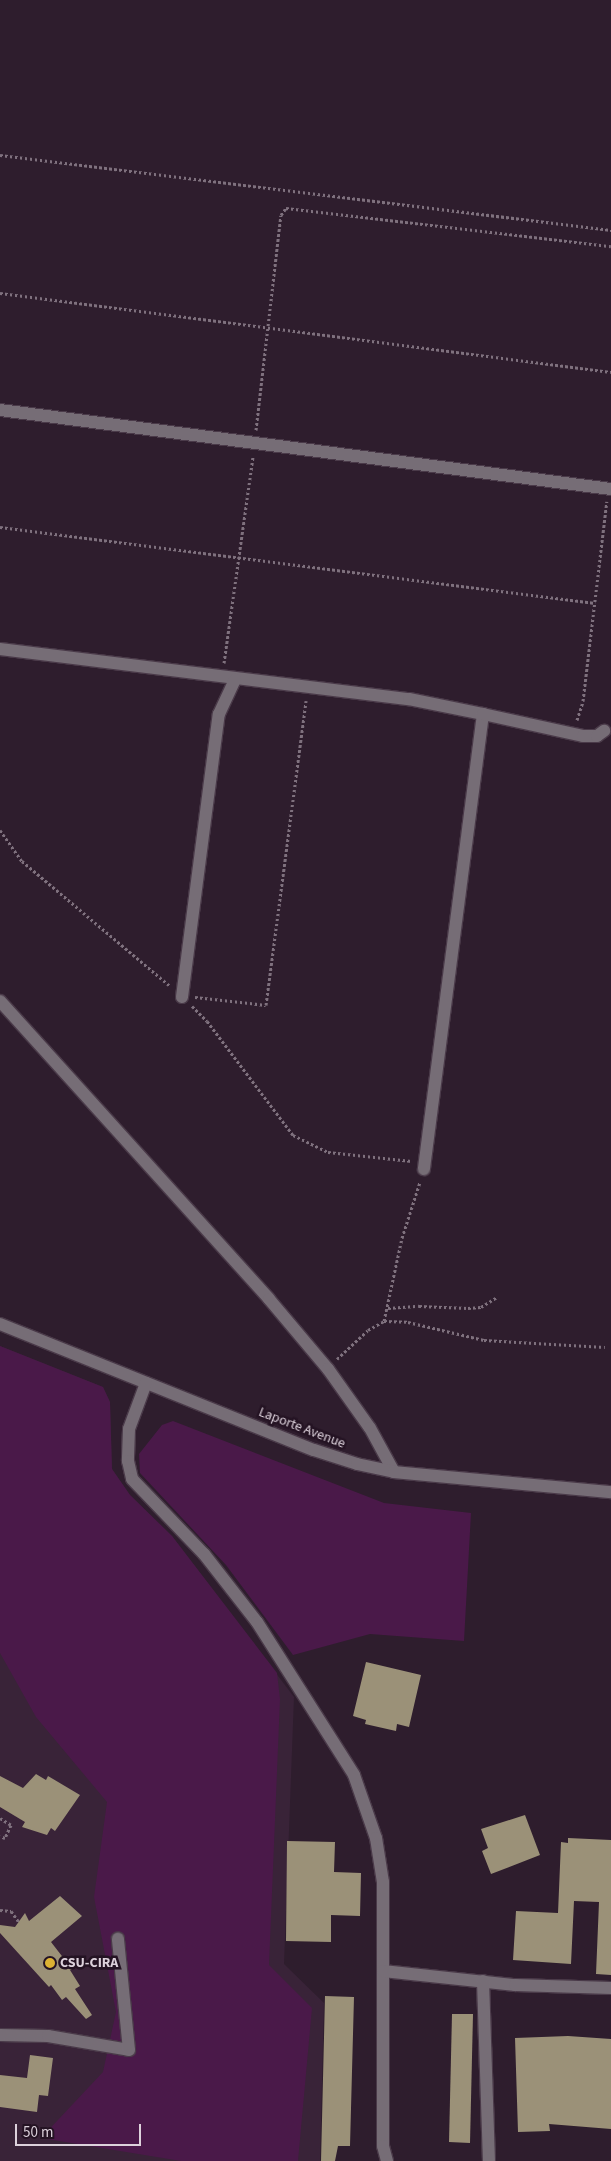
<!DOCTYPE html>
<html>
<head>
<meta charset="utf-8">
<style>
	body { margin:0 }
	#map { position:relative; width:611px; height:2161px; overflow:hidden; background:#2e1d2d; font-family:"Source Sans 3",sans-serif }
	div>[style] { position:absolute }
	.built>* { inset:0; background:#392338 }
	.green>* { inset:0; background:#4a1949 }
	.building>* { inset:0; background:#9b9178 }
	.path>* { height:3px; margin-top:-1.5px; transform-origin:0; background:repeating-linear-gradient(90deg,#7f717e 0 2.5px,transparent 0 5px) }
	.roads { filter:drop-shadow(1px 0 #4a3a49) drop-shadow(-1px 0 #4a3a49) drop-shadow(0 1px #4a3a49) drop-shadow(0 -1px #4a3a49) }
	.minor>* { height:12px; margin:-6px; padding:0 6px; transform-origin:6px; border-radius:6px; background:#766d76 }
	.dots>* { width:14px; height:14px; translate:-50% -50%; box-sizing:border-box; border:2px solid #241323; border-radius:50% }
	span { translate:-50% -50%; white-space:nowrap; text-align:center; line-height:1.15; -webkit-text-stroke:5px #241323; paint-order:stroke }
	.street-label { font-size:14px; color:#ddd2dc }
	.poi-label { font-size:14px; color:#ddd2dc; font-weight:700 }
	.left { translate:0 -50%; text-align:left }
	.scale { position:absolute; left:15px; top:2124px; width:126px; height:22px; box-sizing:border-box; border:2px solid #ddd2dc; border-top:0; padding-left:6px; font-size:15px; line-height:18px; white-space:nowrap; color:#ddd2dc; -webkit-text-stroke:4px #241323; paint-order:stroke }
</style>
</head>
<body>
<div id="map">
	<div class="built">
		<i style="clip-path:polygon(0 1346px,103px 1387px,110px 1402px,112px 1469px,130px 1495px,172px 1536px,294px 1697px,284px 1964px,324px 2003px,320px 2161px,0 2161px)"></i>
	</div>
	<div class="green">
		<i style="clip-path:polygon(0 1346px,103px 1387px,110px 1402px,112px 1469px,130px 1495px,172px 1536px,277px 1673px,280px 1699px,269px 1965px,312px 2008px,298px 2161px,181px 2161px,41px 2138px,103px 2072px,116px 2012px,94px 1897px,107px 1802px,36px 1717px,0 1653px)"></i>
		<i style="clip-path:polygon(173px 1421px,384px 1503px,471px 1513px,464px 1641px,370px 1634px,293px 1655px,226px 1565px,140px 1473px,139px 1454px,162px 1425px)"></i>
	</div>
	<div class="building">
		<i style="clip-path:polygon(366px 1662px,421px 1675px,409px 1727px,397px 1724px,396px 1731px,365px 1724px,366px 1720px,353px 1716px)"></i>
		<i style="clip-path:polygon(36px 1774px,46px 1780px,48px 1776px,80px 1795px,55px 1831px,51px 1828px,47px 1835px,22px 1827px,25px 1822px,0 1807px,0 1776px,23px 1788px)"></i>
		<i style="clip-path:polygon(525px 1815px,540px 1855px,491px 1874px,482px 1851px,488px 1848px,481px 1829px)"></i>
		<i style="clip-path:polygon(568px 1838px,611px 1840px,611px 1975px,596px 1974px,599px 1902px,574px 1901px,571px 1964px,513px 1960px,516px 1911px,558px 1913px,561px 1842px,568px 1843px)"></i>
		<i style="clip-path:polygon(287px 1841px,335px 1842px,334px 1872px,361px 1873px,360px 1916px,331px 1915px,331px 1942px,286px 1941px)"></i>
		<i style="clip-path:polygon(60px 1896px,82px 1916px,51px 1942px,72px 1969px,70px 1970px,80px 1986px,75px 1989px,92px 2015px,86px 2019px,66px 1997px,62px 2000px,51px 1985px,49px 1987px,0 1933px,0 1925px,15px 1927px,25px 1913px,29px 1921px)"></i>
		<i style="clip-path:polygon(325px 1996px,354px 1997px,350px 2146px,338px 2146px,335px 2161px,321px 2161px)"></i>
		<i style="clip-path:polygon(452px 2014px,473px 2014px,470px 2143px,449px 2142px)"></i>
		<i style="clip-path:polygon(568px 2036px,611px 2039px,611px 2129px,549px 2124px,550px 2131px,518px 2132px,515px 2038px)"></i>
		<i style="clip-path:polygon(30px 2055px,53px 2058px,48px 2096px,39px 2095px,37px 2112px,0 2107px,0 2075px,27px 2078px)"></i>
	</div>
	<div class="path">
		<i style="left:0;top:155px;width:616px;rotate:7deg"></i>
		<i style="left:0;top:293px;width:616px;rotate:7.37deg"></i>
		<i style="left:256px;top:430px;width:216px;rotate:-83.4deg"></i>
		<i style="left:281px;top:215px;width:9px;rotate:-54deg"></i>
		<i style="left:286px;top:208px;width:327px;rotate:6.7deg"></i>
		<i style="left:0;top:527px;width:600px;rotate:7.28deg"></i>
		<i style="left:224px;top:663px;width:209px;rotate:-82deg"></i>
		<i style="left:577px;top:720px;width:20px;rotate:-72deg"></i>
		<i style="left:583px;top:701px;width:201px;rotate:-83.2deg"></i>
		<i style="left:0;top:830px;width:38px;rotate:55deg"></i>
		<i style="left:22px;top:861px;width:194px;rotate:40.2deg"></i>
		<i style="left:195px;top:997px;width:71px;rotate:6.4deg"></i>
		<i style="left:266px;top:1005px;width:307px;rotate:-82.5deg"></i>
		<i style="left:192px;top:1006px;width:21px;rotate:45deg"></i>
		<i style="left:207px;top:1021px;width:143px;rotate:53deg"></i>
		<i style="left:293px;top:1135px;width:39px;rotate:26deg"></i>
		<i style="left:328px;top:1152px;width:84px;rotate:6.1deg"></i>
		<i style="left:388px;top:1308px;width:31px;rotate:-4deg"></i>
		<i style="left:419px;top:1306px;width:49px;rotate:2.3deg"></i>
		<i style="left:468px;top:1308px;width:13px;rotate:-4deg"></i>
		<i style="left:481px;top:1307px;width:19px;rotate:-32deg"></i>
		<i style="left:384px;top:1321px;width:85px;rotate:-77.8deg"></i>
		<i style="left:402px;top:1238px;width:59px;rotate:-72.2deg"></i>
		<i style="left:337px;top:1359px;width:42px;rotate:-43.1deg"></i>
		<i style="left:368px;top:1330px;width:18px;rotate:-29deg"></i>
		<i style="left:384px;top:1321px;width:24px;rotate:2deg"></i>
		<i style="left:408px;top:1322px;width:78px;rotate:13.3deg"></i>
		<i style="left:484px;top:1340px;width:121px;rotate:3.3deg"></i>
		<i style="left:0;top:1818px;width:13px;rotate:32deg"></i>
		<i style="left:11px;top:1825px;width:14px;rotate:115deg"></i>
		<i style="left:5px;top:1838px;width:5px;rotate:-158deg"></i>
		<i style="left:0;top:1910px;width:11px;rotate:5deg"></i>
		<i style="left:11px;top:1911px;width:14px;rotate:54deg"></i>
	</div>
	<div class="roads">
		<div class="minor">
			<i style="left:0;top:410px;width:616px;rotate:7.37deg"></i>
			<i style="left:0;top:649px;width:412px;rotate:7deg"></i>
			<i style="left:409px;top:699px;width:76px;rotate:11.5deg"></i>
			<i style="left:483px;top:714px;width:459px;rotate:97.4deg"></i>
			<i style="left:483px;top:714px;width:102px;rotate:12.4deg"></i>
			<i style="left:583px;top:736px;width:14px"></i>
			<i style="left:597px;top:736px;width:9px;rotate:-36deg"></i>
			<i style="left:182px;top:997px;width:285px;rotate:-82.6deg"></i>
			<i style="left:219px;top:714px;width:38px;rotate:-65deg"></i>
			<i style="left:0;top:1001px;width:401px;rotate:47.9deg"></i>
			<i style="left:269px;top:1299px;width:92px;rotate:49.9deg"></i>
			<i style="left:328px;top:1369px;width:72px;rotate:54.6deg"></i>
			<i style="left:370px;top:1428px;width:50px;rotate:61.4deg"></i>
			<i style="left:0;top:1324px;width:338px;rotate:21.9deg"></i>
			<i style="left:314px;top:1450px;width:45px;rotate:18deg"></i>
			<i style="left:357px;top:1464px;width:38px;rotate:12deg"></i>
			<i style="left:394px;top:1472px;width:218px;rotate:5.3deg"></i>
			<i style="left:146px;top:1383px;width:49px;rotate:110.3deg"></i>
			<i style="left:129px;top:1429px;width:32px;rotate:92deg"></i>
			<i style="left:128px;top:1461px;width:18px;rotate:77deg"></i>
			<i style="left:132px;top:1479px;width:104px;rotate:46.2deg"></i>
			<i style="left:204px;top:1554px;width:86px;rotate:52.1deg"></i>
			<i style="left:257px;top:1622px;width:181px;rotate:57.6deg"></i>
			<i style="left:354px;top:1775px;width:67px;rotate:70.8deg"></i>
			<i style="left:376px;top:1838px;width:45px;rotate:81deg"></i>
			<i style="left:383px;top:1882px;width:264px;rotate:90deg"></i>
			<i style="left:383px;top:2146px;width:16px;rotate:75deg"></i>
			<i style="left:383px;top:1971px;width:133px;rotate:6.1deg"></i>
			<i style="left:515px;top:1985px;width:96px;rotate:1.8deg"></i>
			<i style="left:483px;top:1981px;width:180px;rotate:88.1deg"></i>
			<i style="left:0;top:2035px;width:48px;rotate:1.2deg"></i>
			<i style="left:48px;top:2036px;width:82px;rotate:9.8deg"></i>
			<i style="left:129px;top:2050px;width:112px;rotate:-95.7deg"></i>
		</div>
	</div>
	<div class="dots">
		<i style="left:50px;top:1963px;background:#dcb233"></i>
	</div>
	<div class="street-label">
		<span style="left:302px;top:1428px;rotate:21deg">Laporte Avenue</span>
	</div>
	<div class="poi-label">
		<span class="left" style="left:60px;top:1963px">CSU-CIRA</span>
	</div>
	<div class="scale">50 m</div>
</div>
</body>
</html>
